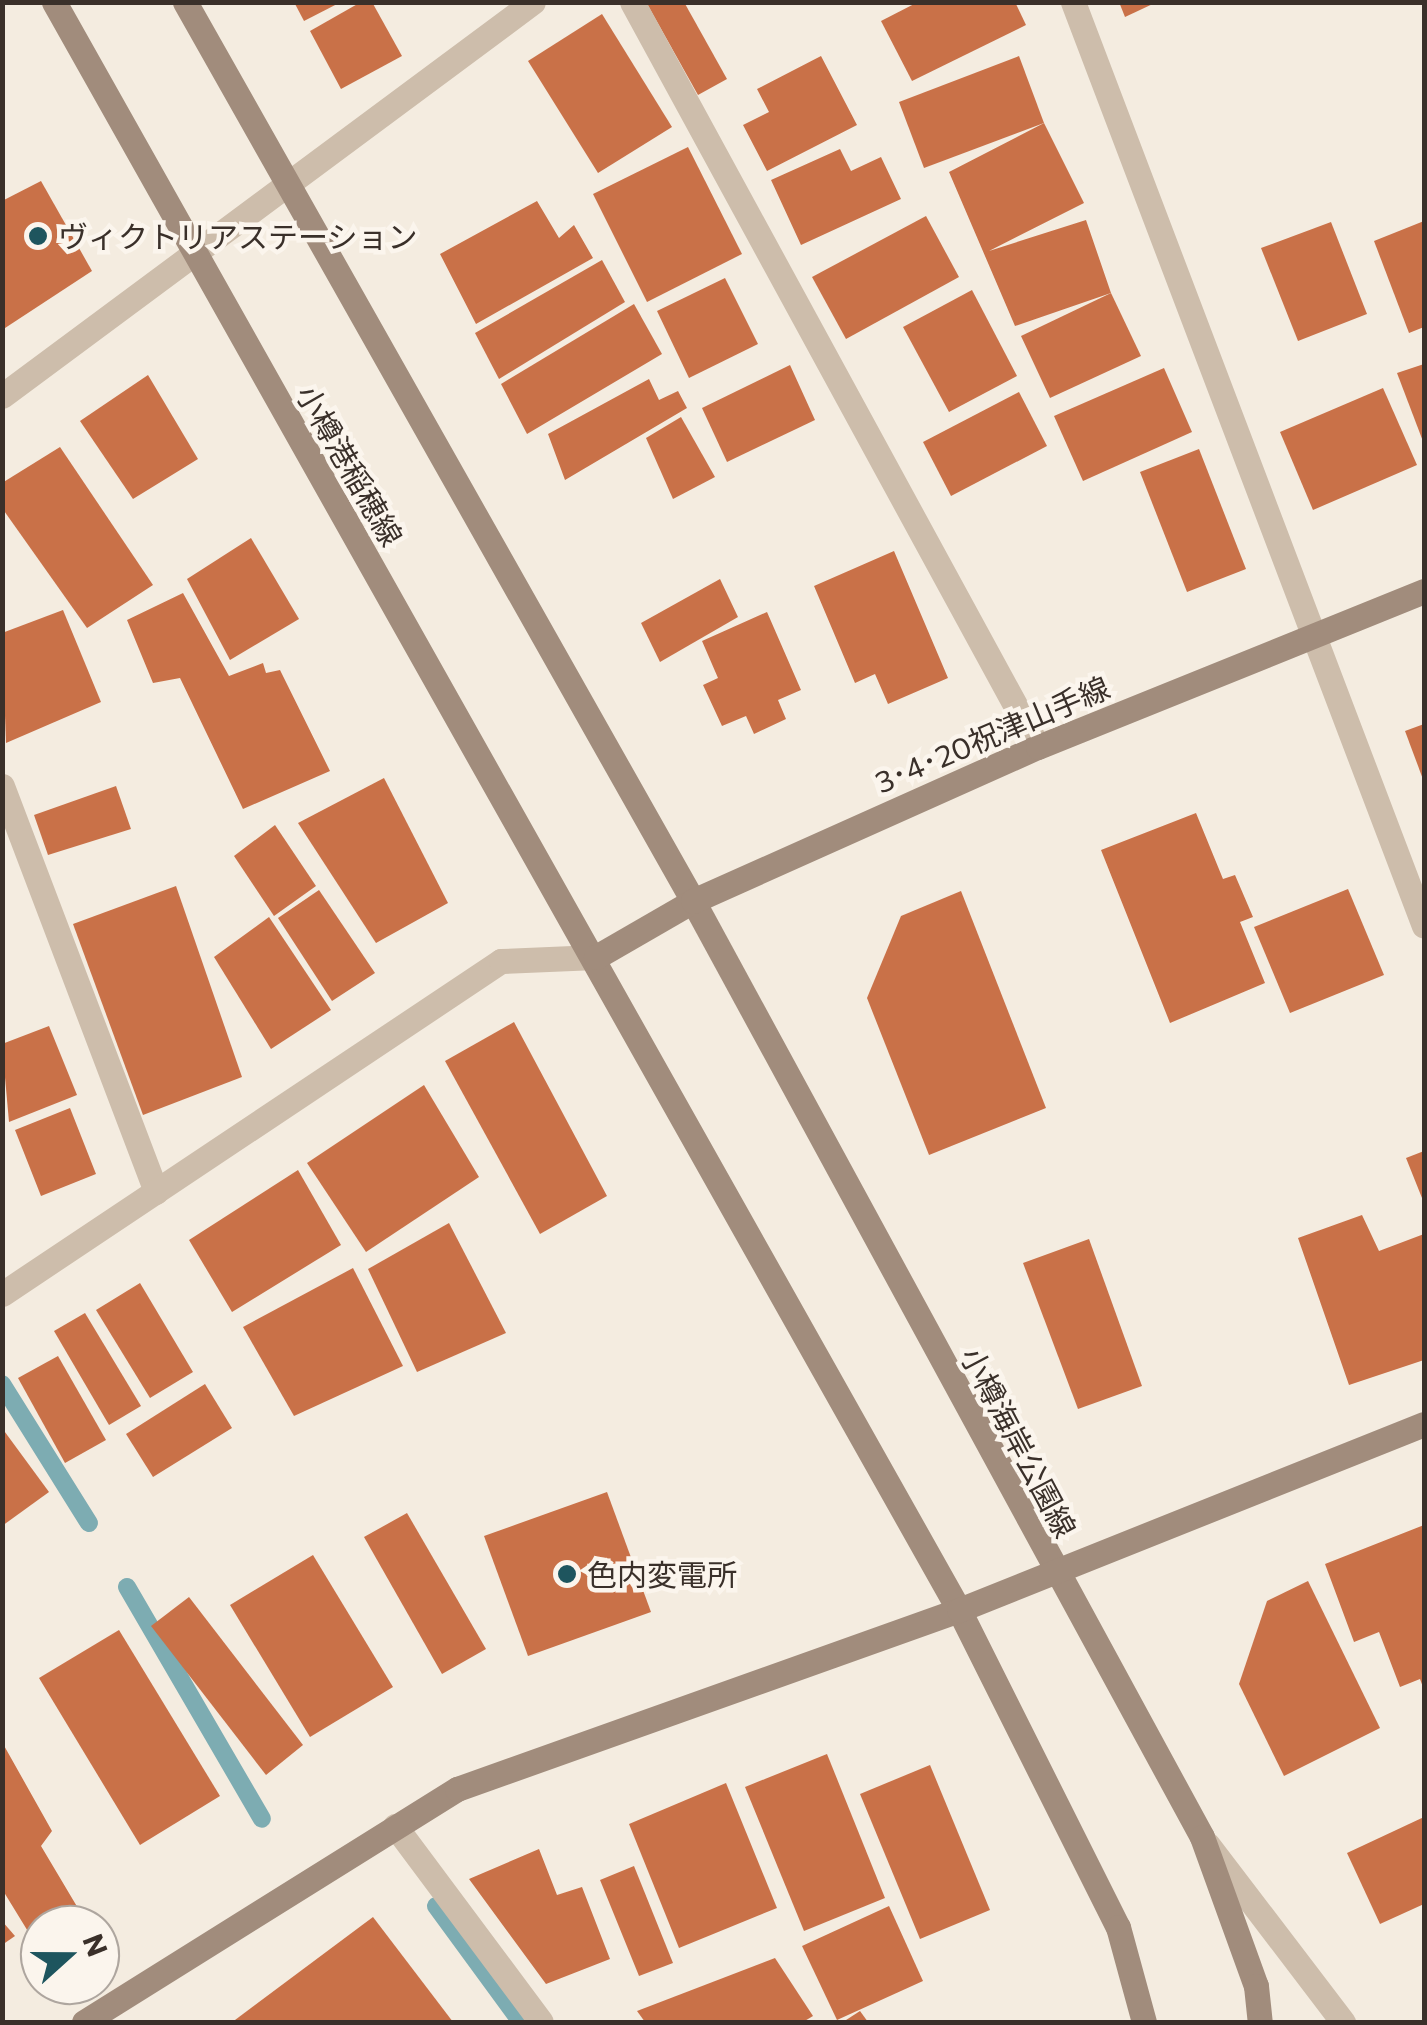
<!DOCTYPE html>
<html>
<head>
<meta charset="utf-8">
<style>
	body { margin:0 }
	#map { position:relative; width:1427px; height:2025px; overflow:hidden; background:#f4ece0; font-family:Commissioner,"Noto Sans JP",sans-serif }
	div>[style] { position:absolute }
	.stream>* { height:18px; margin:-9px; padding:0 9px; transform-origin:9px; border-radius:9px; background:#7dacb2 }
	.building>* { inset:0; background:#c97148 }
	.street>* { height:25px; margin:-12.5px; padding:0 12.5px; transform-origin:12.5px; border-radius:12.5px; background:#cdbdab }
	.secondary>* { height:25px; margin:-12.5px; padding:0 12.5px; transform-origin:12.5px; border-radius:12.5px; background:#a18c7c }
	.dots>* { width:28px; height:28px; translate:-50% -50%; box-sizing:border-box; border:5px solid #fbf5ed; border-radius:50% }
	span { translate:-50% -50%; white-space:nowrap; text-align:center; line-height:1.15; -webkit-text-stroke:9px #fbf5ed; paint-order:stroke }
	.poi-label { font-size:30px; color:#3a302a }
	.left { translate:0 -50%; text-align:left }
	.street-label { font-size:30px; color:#3a302a }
	.frame { position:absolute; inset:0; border:5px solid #3a302a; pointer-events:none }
	.north { position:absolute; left:20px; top:1905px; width:100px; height:100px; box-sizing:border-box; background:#fbf5ed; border:2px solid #aea69f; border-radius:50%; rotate:69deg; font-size:28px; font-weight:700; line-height:40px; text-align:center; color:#3a302a }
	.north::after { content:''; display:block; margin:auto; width:35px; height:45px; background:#1e555e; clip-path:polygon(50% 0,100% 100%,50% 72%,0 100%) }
</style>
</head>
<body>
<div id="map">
	<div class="stream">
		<i style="left:2px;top:1384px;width:164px;rotate:58deg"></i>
		<i style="left:127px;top:1587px;width:268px;rotate:59.8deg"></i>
		<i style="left:436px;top:1906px;width:144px;rotate:53.8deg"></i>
	</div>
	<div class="building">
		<i style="clip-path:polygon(294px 2px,341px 2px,304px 21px)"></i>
		<i style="clip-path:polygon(361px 2px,372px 2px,402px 56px,341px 89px,310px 31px)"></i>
		<i style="clip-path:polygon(646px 2px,684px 2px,727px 79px,698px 95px)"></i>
		<i style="clip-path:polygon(918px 2px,1015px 2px,1026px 25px,912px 81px,881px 21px)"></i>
		<i style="clip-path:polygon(1119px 2px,1157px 2px,1125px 17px)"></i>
		<i style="clip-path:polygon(602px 14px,672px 127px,598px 173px,528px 61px)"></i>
		<i style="clip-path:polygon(821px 56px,857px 125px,767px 171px,743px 125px,769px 112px,757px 89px)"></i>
		<i style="clip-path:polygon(1019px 56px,1044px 123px,924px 168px,899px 102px)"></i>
		<i style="clip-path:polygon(1044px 123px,1084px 203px,989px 251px,1086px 220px,1111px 293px,1015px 326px,949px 172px)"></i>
		<i style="clip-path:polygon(688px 147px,742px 254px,647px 302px,593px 194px)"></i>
		<i style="clip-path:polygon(840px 149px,851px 171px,881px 157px,901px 199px,801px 245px,771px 180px)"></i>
		<i style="clip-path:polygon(41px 181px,92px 271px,2px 330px,2px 201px)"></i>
		<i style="clip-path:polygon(537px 201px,559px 238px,574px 225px,593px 258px,476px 324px,440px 254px)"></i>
		<i style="clip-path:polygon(926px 216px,959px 277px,846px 339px,812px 277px)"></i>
		<i style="clip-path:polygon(1424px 221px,1424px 327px,1409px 333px,1374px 241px)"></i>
		<i style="clip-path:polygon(1331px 222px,1367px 314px,1298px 341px,1261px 248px)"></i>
		<i style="clip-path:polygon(602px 260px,625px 302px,499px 379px,475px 333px)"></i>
		<i style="clip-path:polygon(725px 278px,758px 344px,689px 378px,657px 311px)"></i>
		<i style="clip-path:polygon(972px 290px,1017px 376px,949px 412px,903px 327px)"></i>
		<i style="clip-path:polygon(1111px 293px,1141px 356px,1050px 398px,1021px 336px)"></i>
		<i style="clip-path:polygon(634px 304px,662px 354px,527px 434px,501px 384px)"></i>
		<i style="clip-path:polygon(1424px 364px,1424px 444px,1397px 373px)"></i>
		<i style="clip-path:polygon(790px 365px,815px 420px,727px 462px,702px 408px)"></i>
		<i style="clip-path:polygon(1164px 368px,1192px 432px,1083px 481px,1054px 416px)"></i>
		<i style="clip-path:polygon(148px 375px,198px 459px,133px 499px,80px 421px)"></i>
		<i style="clip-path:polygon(649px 379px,659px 400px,678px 391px,687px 408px,565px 480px,548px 434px)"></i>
		<i style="clip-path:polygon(1383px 388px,1417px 465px,1313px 510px,1280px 432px)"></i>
		<i style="clip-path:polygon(1019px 392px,1047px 446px,951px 496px,923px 442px)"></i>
		<i style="clip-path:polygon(681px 417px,715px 477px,673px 499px,646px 438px)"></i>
		<i style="clip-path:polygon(60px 447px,153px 585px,87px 628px,2px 508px,2px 483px)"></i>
		<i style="clip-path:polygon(1199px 449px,1246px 569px,1187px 592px,1140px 472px)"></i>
		<i style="clip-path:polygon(251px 538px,299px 619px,230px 660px,187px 579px)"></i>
		<i style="clip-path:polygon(894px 551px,948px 678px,888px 704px,875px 674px,855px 683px,814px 586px)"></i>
		<i style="clip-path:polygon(720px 579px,738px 617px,660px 662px,641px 623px)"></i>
		<i style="clip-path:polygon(183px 593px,229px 676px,263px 663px,266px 673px,280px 670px,330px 771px,243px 809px,180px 678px,153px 683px,127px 620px)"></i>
		<i style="clip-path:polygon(63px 610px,101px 702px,6px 743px,2px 633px)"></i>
		<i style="clip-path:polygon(767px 612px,801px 690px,778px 700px,786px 719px,754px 734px,746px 716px,722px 726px,703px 685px,718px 678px,702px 641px)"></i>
		<i style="clip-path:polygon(1424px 724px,1424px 782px,1405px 731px)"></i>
		<i style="clip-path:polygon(384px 778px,448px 903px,376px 943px,298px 823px)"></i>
		<i style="clip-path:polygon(116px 786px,131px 829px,48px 855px,34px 815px)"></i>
		<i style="clip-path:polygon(1196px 813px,1223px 879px,1235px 875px,1253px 917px,1240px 922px,1265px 983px,1170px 1023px,1101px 850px)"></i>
		<i style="clip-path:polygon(275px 825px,316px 886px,274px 916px,234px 856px)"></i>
		<i style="clip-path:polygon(176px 886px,242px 1077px,143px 1115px,73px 924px)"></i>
		<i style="clip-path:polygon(1348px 889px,1384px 975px,1290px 1013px,1254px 927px)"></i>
		<i style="clip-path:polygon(319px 890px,375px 973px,332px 1001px,278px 918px)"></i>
		<i style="clip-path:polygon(961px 891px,1046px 1108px,929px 1155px,867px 998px,901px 916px)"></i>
		<i style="clip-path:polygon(269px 917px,331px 1010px,271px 1049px,214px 957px)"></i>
		<i style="clip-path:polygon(514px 1022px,607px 1196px,540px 1234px,445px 1061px)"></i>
		<i style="clip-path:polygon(49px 1026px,77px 1095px,9px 1122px,2px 1044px)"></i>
		<i style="clip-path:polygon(424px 1085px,479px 1177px,366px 1252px,307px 1163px)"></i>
		<i style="clip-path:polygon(70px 1108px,96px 1174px,41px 1196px,15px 1130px)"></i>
		<i style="clip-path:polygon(1424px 1151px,1424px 1203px,1406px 1158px)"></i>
		<i style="clip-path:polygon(298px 1170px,341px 1245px,232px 1312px,189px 1240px)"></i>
		<i style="clip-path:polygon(1362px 1215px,1379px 1251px,1424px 1234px,1424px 1360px,1349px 1385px,1298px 1238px)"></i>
		<i style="clip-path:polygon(449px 1223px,506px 1333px,417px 1372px,368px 1269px)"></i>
		<i style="clip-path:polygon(1089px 1239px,1142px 1386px,1078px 1409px,1023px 1263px)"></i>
		<i style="clip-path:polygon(353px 1268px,403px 1366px,294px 1416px,243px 1327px)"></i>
		<i style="clip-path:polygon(140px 1283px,193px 1372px,150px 1398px,96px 1310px)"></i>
		<i style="clip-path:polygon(85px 1313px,141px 1406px,109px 1425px,54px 1331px)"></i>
		<i style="clip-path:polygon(58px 1356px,106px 1440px,65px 1463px,18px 1378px)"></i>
		<i style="clip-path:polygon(205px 1384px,232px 1428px,153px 1477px,126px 1434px)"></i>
		<i style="clip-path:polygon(2px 1428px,49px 1492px,2px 1526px)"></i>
		<i style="clip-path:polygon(607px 1492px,651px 1612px,528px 1656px,484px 1536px)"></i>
		<i style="clip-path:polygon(407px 1513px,486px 1649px,442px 1674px,364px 1537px)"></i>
		<i style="clip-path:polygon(1424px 1525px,1424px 1690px,1420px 1679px,1400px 1687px,1379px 1632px,1354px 1642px,1325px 1564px)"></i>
		<i style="clip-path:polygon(313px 1555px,393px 1687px,310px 1737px,230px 1605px)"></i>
		<i style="clip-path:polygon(1308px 1581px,1380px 1728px,1284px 1776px,1239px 1684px,1267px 1601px)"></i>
		<i style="clip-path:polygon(189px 1597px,303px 1745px,266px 1775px,151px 1626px)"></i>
		<i style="clip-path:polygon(119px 1630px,220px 1796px,140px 1845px,39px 1678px)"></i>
		<i style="clip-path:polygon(2px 1742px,52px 1831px,41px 1846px,88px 1925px,40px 1925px,40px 1951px,2px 1889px)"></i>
		<i style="clip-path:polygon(827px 1754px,885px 1898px,804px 1931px,745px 1787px)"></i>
		<i style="clip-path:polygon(930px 1765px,990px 1910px,920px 1939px,860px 1794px)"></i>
		<i style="clip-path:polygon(726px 1783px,777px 1908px,679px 1948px,629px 1824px)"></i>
		<i style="clip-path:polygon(1424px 1817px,1424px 1904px,1380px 1924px,1347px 1853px)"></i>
		<i style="clip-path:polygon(539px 1849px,557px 1895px,582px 1887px,610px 1959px,546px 1984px,469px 1879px)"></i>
		<i style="clip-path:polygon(634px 1866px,673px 1963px,639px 1976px,600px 1880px)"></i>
		<i style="clip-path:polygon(889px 1906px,923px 1981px,837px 2020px,802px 1946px)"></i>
		<i style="clip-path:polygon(373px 1917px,453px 2022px,237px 2022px,235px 2020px)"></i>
		<i style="clip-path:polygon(2px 1921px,15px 1936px,2px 1945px)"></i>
		<i style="clip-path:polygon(775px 1958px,813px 2016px,803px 2022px,645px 2022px,637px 2011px)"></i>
		<i style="clip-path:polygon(860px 2011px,868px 2022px,843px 2022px)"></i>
	</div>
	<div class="street">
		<i style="left:632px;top:2px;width:848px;rotate:61.41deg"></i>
		<i style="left:1073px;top:2px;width:988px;rotate:69.2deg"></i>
		<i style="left:2px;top:396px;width:661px;rotate:-36.58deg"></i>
		<i style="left:2px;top:786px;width:434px;rotate:69.2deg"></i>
		<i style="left:2px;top:1294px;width:600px;rotate:-33.72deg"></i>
		<i style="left:501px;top:961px;width:95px;rotate:-2.4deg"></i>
		<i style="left:395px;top:1826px;width:244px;rotate:53.3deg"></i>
		<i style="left:1208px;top:1845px;width:223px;rotate:52.7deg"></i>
	</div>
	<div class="secondary">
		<i style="left:54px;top:2px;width:1845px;rotate:60.63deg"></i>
		<i style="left:959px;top:1610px;width:355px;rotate:63.4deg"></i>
		<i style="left:1118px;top:1927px;width:98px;rotate:74.7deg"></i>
		<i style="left:185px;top:2px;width:1033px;rotate:60.53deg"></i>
		<i style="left:693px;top:901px;width:1065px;rotate:61.46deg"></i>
		<i style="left:1202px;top:1837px;width:158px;rotate:70.1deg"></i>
		<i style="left:1256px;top:1986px;width:36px;rotate:84deg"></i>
		<i style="left:596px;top:957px;width:112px;rotate:-30deg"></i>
		<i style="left:693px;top:901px;width:378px;rotate:-24.1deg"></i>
		<i style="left:1038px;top:747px;width:416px;rotate:-22deg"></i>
		<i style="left:84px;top:2022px;width:440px;rotate:-32deg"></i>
		<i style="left:457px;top:1789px;width:533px;rotate:-19.62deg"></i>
		<i style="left:959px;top:1610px;width:501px;rotate:-21.8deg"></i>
	</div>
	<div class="dots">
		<i style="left:38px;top:236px;background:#1e555e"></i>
		<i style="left:567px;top:1574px;background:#1e555e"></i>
	</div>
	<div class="poi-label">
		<span class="left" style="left:58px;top:236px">ヴィクトリアステーション</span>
		<span class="left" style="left:587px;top:1574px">色内変電所</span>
	</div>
	<div class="street-label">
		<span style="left:350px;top:465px;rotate:60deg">小樽港稲穂線</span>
		<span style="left:992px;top:734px;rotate:-23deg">3･4･20祝津山手線</span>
		<span style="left:1019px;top:1442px;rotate:62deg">小樽海岸公園線</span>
	</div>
	<div class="frame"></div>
	<div class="north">N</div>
</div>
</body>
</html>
